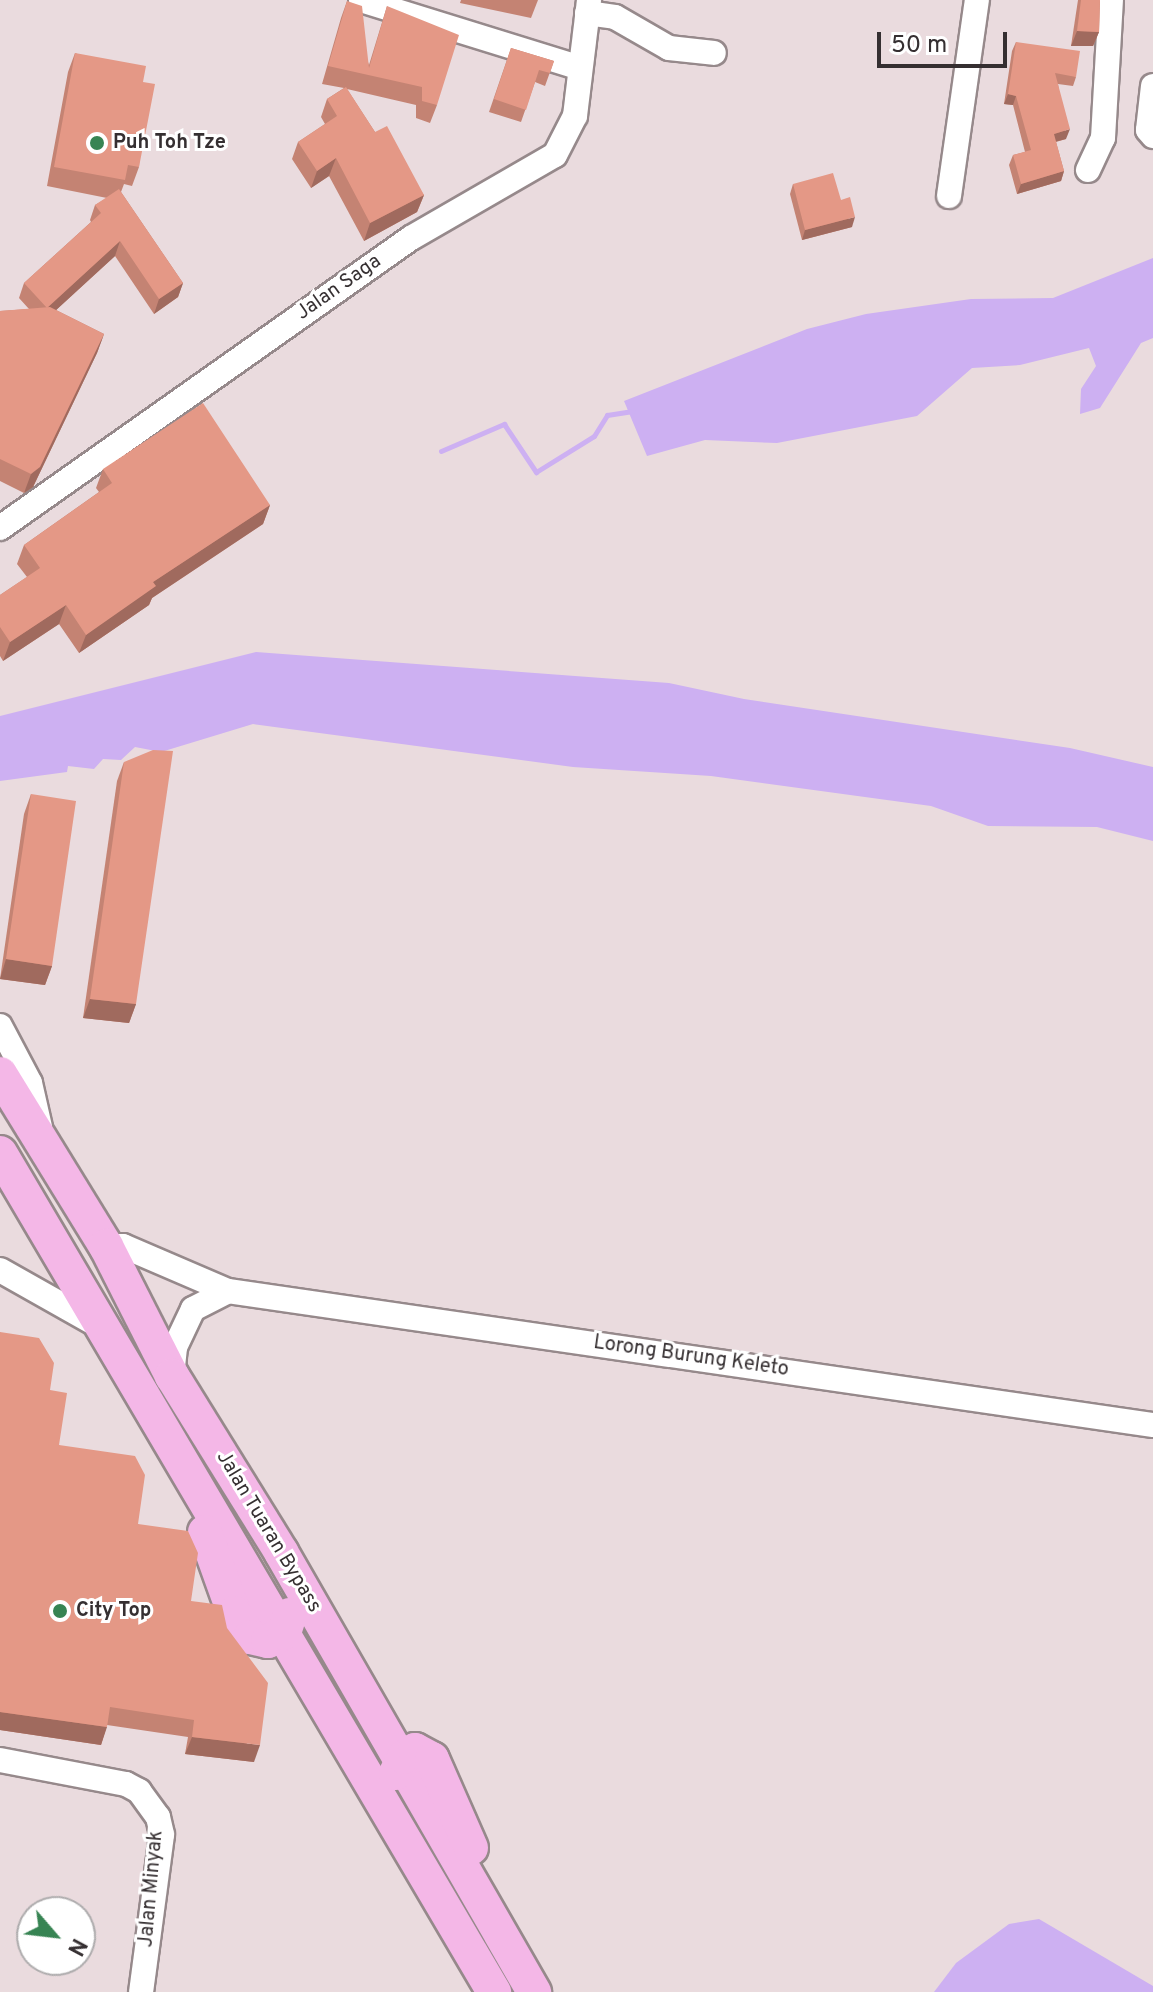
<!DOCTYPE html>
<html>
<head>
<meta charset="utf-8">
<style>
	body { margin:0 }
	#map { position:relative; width:1153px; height:1992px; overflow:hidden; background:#eadbde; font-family:Overpass,sans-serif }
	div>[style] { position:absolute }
	.water>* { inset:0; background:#cdb0f2 }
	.stream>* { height:5px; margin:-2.5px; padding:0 2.5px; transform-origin:2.5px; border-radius:2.5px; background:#cdb0f2 }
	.roads { filter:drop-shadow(2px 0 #96898b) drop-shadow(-2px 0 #96898b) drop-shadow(0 2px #96898b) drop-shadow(0 -2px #96898b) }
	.minor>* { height:24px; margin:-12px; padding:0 12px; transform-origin:12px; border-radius:12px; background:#fff }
	.highway>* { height:34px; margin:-17px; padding:0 17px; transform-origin:17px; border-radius:17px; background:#f4b7e7 }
	.wall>* { inset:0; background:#c48373 }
	.shaded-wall>* { inset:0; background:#a06a5e }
	.building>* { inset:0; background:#e49886 }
	.dots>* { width:22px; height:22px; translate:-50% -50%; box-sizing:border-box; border:4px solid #fff; border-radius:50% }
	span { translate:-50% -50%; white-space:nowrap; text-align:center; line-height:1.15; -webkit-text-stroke:6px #fff; paint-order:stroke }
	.poi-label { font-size:20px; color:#352f31; font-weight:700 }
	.left { translate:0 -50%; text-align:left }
	.street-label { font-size:20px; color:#352f31 }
	.north { position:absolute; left:16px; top:1896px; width:80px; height:80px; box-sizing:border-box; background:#fff; border:2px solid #aeacad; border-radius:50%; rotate:118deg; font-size:22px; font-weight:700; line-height:32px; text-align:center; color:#352f31 }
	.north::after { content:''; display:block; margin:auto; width:28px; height:36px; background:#378453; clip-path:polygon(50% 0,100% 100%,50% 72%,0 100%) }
	.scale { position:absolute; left:877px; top:32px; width:130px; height:36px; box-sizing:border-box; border:4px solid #352f31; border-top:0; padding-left:10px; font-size:24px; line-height:28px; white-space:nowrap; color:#352f31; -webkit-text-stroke:6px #fff; paint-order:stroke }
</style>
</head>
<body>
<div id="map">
	<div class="water">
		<i style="clip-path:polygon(1153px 258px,1153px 338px,1141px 343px,1100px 408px,1080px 414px,1081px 389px,1096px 366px,1089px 348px,1020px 365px,972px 368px,917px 416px,777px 443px,705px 440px,647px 456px,624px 401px,807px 329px,866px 314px,971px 299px,1053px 298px)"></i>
		<i style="clip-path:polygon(256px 652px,669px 683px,744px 699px,1070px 748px,1153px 767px,1153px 841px,1097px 827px,988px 826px,931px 806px,711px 776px,573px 767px,253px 724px,161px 752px,135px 747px,121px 760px,103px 759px,94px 769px,68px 766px,67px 772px,0 781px,0 716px)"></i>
		<i style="clip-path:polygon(1039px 1919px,1153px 1986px,1153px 1992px,934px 1992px,956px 1963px,1009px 1924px)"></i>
	</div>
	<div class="stream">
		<i style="left:441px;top:451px;width:69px;rotate:-23.2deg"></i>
		<i style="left:504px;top:424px;width:58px;rotate:56.3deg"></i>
		<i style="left:536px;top:472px;width:68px;rotate:-31.8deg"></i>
		<i style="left:594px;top:436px;width:25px;rotate:-58deg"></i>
		<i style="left:607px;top:415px;width:26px;rotate:-9deg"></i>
	</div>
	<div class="roads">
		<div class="minor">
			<i style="left:361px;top:0;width:229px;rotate:17.2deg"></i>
			<i style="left:587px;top:13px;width:28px;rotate:8deg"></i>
			<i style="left:615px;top:17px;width:62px;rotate:29.9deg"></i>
			<i style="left:669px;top:48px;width:45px;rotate:6.3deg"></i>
			<i style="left:1153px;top:86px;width:44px;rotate:96.5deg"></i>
			<i style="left:1148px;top:130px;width:8px;rotate:50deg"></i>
			<i style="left:1088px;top:170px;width:35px;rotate:-65deg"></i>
			<i style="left:1103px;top:138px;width:138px;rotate:-86.7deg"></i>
			<i style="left:949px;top:196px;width:198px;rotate:-81.9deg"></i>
			<i style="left:0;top:528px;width:503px;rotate:-35.21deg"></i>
			<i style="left:411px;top:238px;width:166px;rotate:-30deg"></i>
			<i style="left:555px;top:155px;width:44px;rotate:-62.9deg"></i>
			<i style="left:575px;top:116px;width:117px;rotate:-83.1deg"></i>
			<i style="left:0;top:1026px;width:64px;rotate:62.2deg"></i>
			<i style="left:30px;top:1083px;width:45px;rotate:77.2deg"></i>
			<i style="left:106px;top:1246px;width:17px"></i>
			<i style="left:123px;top:1246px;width:114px;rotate:23.2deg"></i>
			<i style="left:228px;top:1291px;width:935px;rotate:8.24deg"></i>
			<i style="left:0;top:1270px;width:118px;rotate:29.4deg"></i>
			<i style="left:172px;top:1376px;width:29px;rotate:-84deg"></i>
			<i style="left:175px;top:1347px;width:42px;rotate:-64.7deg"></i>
			<i style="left:193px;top:1309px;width:39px;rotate:-27deg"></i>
			<i style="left:0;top:1760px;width:128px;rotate:10.8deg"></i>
			<i style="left:126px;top:1784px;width:15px;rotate:28deg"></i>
			<i style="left:139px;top:1791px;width:32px;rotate:54deg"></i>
			<i style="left:158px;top:1817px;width:18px;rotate:77deg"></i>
			<i style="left:162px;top:1835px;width:158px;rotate:97.6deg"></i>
		</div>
		<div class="highway">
			<i style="left:0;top:1074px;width:202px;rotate:58.4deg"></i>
			<i style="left:106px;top:1246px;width:146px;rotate:63.1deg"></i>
			<i style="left:172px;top:1376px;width:207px;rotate:58.2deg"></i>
			<i style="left:281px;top:1552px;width:508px;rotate:60.1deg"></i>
			<i style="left:0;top:1153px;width:974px;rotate:59.51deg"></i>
			<i style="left:205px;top:1532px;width:86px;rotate:70.3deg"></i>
			<i style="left:234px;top:1613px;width:29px;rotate:56deg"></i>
			<i style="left:250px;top:1637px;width:18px;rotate:13deg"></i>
			<i style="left:268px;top:1641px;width:18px;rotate:-27deg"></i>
			<i style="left:284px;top:1633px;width:19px;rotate:-72deg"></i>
			<i style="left:396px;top:1773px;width:18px;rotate:-63deg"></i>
			<i style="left:404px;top:1757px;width:13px;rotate:-32deg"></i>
			<i style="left:415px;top:1750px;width:19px;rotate:28deg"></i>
			<i style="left:432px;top:1759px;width:97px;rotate:66.3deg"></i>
		</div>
	</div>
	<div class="wall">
		<i style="clip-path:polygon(461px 0,538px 0,531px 18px,460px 3px)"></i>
		<i style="clip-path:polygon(1078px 0,1100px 0,1099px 32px,1093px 46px,1071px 46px)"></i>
		<i style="clip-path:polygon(347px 1px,369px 65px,387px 6px,437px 105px,430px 123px,416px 118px,416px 105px,347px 89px,375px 132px,424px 195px,417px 212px,364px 241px,329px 176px,311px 188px,292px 159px,298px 142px,325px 124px,321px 117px,327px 99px,344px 88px,322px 84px,341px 18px)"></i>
		<i style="clip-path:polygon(1016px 42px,1076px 77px,1073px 86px,1058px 84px,1066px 139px,1056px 142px,1064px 171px,1061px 181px,1017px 194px,1009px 165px,1013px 155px,1025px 152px,1013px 105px,1004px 104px,1012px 51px)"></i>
		<i style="clip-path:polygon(511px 48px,554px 61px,545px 86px,535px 82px,521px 122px,489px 112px)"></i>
		<i style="clip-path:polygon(75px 53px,143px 82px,139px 167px,132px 186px,124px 184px,121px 192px,183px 283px,178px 297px,154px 314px,115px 256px,56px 310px,104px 334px,97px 353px,33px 487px,24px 493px,0 481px,0 311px,29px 309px,19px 298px,24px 283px,91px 222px,90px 220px,95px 205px,107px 198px,47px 186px,68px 72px)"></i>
		<i style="clip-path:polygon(793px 184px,841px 200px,852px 227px,802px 240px,790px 194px)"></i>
		<i style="clip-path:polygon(103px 469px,270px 505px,263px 524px,152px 598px,149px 605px,79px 653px,59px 624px,3px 661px,0 656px,0 595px,27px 577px,17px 564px,24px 545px,99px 492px,96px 488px)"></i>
		<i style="clip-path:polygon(124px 762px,136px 1004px,129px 1023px,83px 1018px,117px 781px)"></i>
		<i style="clip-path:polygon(31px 794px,52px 966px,45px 985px,0 979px,24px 814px)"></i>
		<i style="clip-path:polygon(0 1332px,50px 1390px,59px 1445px,138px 1524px,191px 1601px,254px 1762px,185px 1754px,188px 1737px,107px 1725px,101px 1745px,0 1730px)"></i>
	</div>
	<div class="shaded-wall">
		<i style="clip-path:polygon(1077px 31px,1099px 32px,1093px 46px,1071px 46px)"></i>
		<i style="clip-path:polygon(1008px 94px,1016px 96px,1013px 105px,1004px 104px)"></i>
		<i style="clip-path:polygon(1070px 129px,1066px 139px,1050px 143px,1054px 134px)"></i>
		<i style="clip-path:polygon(336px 158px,329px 176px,311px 188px,317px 171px)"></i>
		<i style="clip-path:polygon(1064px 171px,1061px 181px,1017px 194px,1021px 184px)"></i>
		<i style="clip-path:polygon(424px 195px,417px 212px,364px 241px,370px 223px)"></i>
		<i style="clip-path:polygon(855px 217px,852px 227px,802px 240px,805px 230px)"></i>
		<i style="clip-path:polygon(120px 241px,115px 256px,42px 323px,47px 308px)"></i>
		<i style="clip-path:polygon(183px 283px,178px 297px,154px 314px,159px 299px)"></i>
		<i style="clip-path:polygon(104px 334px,97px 353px,33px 487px,24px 493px,31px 474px)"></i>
		<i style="clip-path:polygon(270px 505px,263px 524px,152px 598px,149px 605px,79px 653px,86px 635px,153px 582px)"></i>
		<i style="clip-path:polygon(66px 605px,59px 624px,3px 661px,10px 642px)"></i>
		<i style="clip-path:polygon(6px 959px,52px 966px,45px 985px,0 979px)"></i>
		<i style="clip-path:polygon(90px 999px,136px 1004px,129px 1023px,83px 1018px)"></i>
		<i style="clip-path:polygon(0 1712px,107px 1727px,101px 1745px,0 1730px)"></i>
		<i style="clip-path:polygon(192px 1737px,260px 1745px,254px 1762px,185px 1754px)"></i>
	</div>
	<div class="building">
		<i style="clip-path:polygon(1081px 0,1100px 0,1099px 32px,1077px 31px)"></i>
		<i style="clip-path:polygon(347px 1px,362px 6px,369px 68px,387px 6px,459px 35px,437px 105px,422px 101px,422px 87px,328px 66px)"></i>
		<i style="clip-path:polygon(1016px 42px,1080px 51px,1076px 77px,1055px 73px,1070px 129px,1054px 134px,1064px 171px,1021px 184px,1013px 155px,1031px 150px,1016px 96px,1008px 94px)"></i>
		<i style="clip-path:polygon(511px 48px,554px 61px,550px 73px,539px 70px,526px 110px,494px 99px)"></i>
		<i style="clip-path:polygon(75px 53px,146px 66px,143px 82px,155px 84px,139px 167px,128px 165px,125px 180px,54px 167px)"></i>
		<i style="clip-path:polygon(346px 87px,375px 132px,387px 126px,424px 195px,370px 223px,336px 158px,317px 171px,298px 142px,337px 116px,327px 99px)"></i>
		<i style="clip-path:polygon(833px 173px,841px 200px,850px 197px,855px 217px,805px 230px,793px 184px)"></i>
		<i style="clip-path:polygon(119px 189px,183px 283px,159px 299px,120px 241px,47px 308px,24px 283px,101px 213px,95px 205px)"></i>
		<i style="clip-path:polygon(50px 307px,104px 334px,40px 467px,31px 474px,0 459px,0 311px)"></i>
		<i style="clip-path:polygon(203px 403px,270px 505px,153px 582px,156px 586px,86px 635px,66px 605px,10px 642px,0 627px,0 595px,40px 568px,24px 545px,112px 483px,103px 469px)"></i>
		<i style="clip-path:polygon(153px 750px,173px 751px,136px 1004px,90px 999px,124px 762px)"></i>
		<i style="clip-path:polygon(31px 794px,76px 801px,52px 966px,6px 959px)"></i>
		<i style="clip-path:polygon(0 1332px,39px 1338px,54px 1363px,50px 1390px,67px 1393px,59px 1445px,135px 1456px,145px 1475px,138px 1524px,188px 1531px,198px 1553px,191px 1601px,222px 1605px,227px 1628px,268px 1683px,260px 1745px,192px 1737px,194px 1720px,110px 1707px,107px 1727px,0 1712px)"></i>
	</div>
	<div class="dots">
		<i style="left:97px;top:143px;background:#378453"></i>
		<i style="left:60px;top:1611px;background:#378453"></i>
	</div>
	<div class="poi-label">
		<span class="left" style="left:113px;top:143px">Puh Toh Tze</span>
		<span class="left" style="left:76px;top:1611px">City Top</span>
	</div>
	<div class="street-label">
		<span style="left:339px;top:288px;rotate:-35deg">Jalan Saga</span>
		<span style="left:691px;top:1357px;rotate:8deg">Lorong Burung Keleto</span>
		<span style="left:268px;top:1532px;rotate:59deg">Jalan Tuaran Bypass</span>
		<span style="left:152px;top:1889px;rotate:-85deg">Jalan Minyak</span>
	</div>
	<div class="north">N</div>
	<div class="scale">50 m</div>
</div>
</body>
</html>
